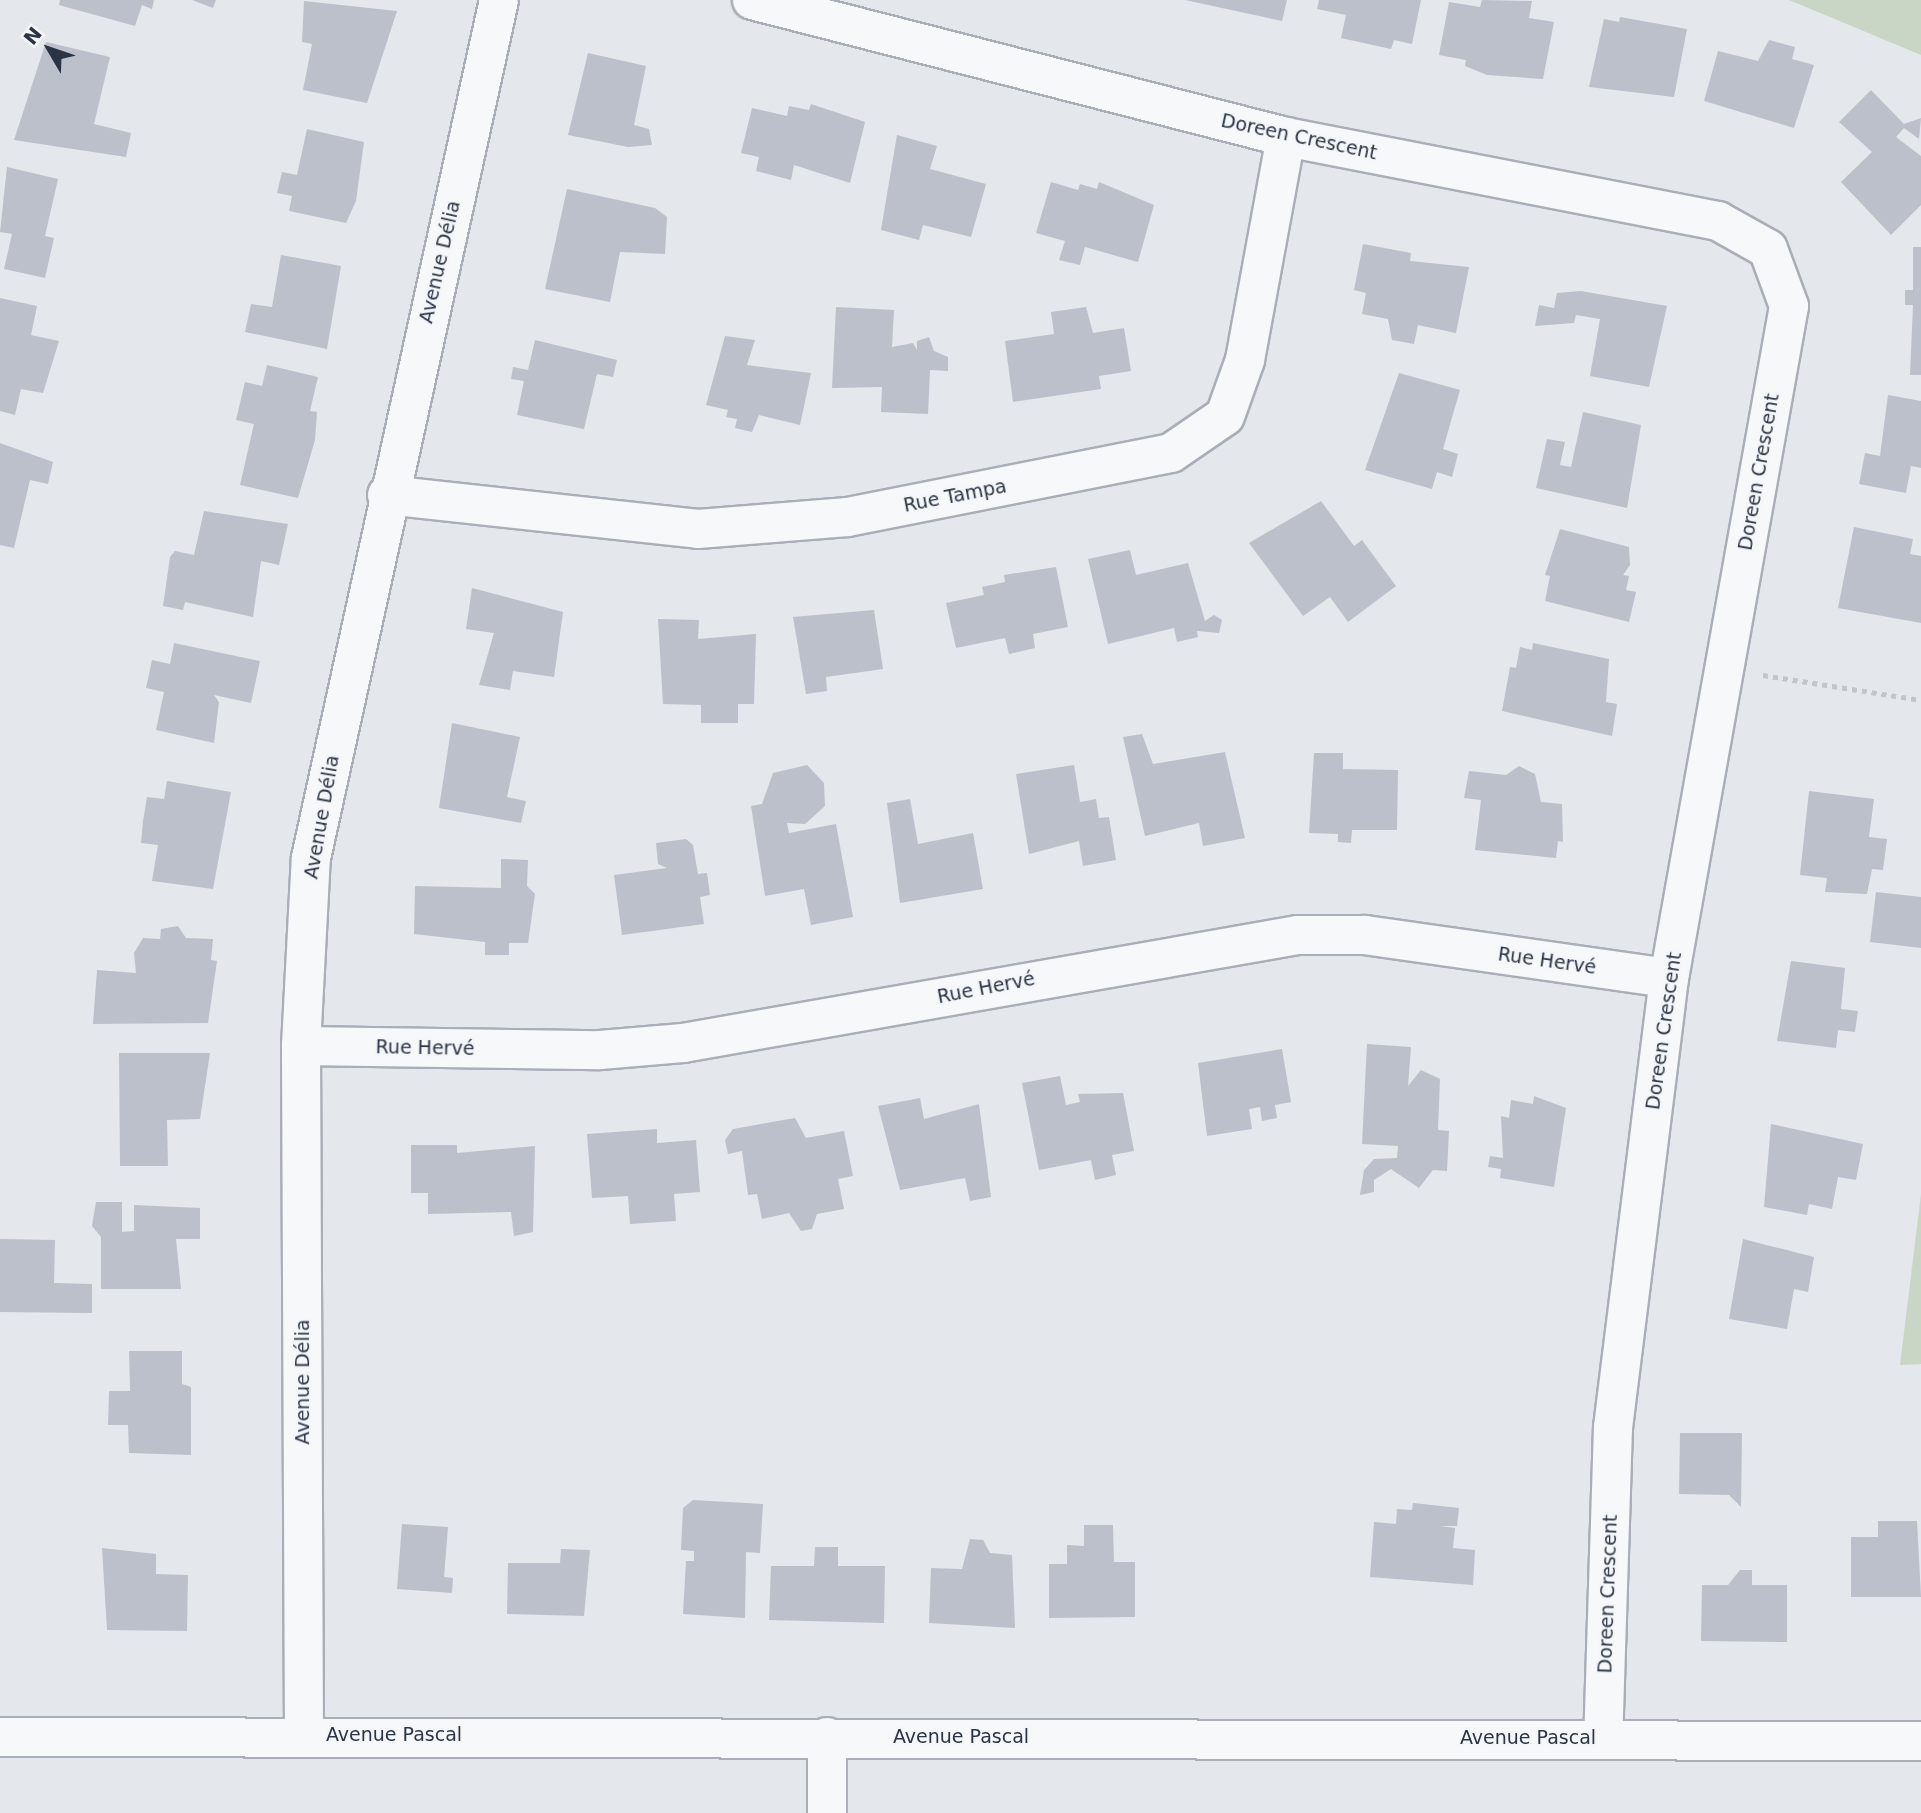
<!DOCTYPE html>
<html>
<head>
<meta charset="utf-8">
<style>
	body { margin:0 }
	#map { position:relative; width:1921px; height:1813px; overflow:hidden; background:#e4e7ec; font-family:"DejaVu Sans",sans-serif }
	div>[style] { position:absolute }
	.green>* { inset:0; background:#c9d6c5 }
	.building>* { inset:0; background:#bbc0ca }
	.path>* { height:4.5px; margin-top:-2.25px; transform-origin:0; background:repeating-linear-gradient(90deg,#c2c5cb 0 5px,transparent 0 10px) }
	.roads { filter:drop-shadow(2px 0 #a9aeb7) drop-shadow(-2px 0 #a9aeb7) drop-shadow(0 2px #a9aeb7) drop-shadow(0 -2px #a9aeb7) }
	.minor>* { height:38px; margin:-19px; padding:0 19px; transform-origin:19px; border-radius:19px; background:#f7f8fa }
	span { translate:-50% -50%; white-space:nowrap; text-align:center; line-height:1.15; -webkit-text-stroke:5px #f4f6f9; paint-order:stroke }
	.street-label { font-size:19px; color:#2b3445 }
	.north { position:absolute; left:14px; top:14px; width:70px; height:70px; -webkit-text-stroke:5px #f4f6f9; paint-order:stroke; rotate:309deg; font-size:19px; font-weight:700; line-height:28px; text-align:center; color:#2b3445 }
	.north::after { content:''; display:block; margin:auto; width:24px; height:32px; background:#2b3445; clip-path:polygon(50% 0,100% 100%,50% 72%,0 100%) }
</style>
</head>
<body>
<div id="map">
	<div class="green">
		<i style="clip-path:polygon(1789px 0,1921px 0,1921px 55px)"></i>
		<i style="clip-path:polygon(1921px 1194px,1921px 1364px,1900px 1365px)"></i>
	</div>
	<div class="building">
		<i style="clip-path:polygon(60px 0,154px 0,152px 9px,142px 5px,135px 26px,59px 5px)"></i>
		<i style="clip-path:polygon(192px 0,216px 0,213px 8px)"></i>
		<i style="clip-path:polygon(1185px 0,1287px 0,1282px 21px)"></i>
		<i style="clip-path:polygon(1319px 0,1421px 0,1412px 44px,1394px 40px,1391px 49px,1341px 38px,1346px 15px,1317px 9px)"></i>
		<i style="clip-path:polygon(1482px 0,1532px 1px,1529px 18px,1554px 22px,1543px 79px,1487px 75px,1465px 66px,1466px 60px,1439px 55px,1449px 2px,1480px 7px)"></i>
		<i style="clip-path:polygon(304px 1px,397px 11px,367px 103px,303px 90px,312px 44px,302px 42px)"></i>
		<i style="clip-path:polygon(1620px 17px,1687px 29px,1674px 97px,1589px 87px,1604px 19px,1619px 22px)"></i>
		<i style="clip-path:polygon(1769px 40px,1795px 47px,1792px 59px,1814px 65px,1794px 128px,1704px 101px,1718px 51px,1758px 61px)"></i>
		<i style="clip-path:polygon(46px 42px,110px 57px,94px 124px,131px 133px,126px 157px,14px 140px)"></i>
		<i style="clip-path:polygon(588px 53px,646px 66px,634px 125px,649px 129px,652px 145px,628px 147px,568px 135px)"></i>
		<i style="clip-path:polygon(1871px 90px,1904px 124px,1921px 118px,1919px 139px,1904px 128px,1896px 137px,1921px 156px,1921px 205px,1891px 235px,1841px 182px,1872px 152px,1839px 122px)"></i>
		<i style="clip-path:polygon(811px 104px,865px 122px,850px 183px,794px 165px,791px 180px,756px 171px,759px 157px,741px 153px,752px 108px,787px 116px,789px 106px,809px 110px)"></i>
		<i style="clip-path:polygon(307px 129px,364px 142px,356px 201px,346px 223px,289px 211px,292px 196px,277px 193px,282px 172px,297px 175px)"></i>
		<i style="clip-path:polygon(897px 135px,937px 146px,930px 169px,986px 184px,971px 237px,923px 225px,919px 240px,881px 230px)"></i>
		<i style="clip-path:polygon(7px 167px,58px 179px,45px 236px,54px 238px,45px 278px,4px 269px,12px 234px,0 232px)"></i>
		<i style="clip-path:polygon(1051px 182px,1078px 190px,1080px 184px,1097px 189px,1099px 182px,1154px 205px,1138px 262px,1085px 247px,1080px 265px,1059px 260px,1065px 241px,1036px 233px)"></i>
		<i style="clip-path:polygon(567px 189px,655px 208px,667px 217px,665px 254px,620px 252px,610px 302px,545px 289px)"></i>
		<i style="clip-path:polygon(1363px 244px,1411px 253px,1410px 261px,1469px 267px,1456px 333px,1418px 325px,1414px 344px,1392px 340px,1388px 319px,1362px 314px,1366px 293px,1354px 290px)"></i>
		<i style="clip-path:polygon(1913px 247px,1921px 247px,1921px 375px,1910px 375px,1913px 305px,1905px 305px,1905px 290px,1913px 290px)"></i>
		<i style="clip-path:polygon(281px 255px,341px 266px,327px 349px,245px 332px,251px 304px,272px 307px)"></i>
		<i style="clip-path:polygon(1581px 291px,1667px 306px,1649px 387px,1590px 376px,1600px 319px,1576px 315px,1574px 323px,1535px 326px,1539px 305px,1554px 308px,1557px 293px)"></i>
		<i style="clip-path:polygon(0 298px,37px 306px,31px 335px,59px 341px,43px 393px,21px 389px,15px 415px,0 411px)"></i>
		<i style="clip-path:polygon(836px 307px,894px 310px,892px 347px,913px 343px,917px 350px,917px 341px,929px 337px,934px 351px,948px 357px,948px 371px,930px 370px,928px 414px,881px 412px,882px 387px,832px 388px)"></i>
		<i style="clip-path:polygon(1086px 307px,1093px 333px,1124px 328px,1131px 371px,1099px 376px,1101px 389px,1013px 402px,1005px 341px,1054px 334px,1051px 312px)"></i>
		<i style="clip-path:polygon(725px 336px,755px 340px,747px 365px,811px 373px,800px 425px,759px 415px,752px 432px,735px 428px,737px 419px,726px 417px,728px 410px,706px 405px)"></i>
		<i style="clip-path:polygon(535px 340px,617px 360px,613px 377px,597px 374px,584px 429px,517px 415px,524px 381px,511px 379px,513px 367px,528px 370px)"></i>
		<i style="clip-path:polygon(267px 365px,318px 377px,310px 411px,317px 412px,315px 440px,298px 498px,240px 485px,254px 424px,236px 420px,245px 382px,262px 386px)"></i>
		<i style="clip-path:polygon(1399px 373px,1460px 390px,1443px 449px,1458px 454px,1452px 477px,1437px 472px,1432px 489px,1365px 470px)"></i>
		<i style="clip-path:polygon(1888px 395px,1921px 401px,1921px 468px,1911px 466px,1906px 493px,1859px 484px,1865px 453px,1880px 456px)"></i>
		<i style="clip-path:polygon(1583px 412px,1641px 425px,1627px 508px,1536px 488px,1547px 439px,1565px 442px,1560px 465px,1571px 467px)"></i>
		<i style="clip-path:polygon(0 443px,53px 462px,48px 484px,30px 480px,14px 548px,0 545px)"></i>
		<i style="clip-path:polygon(1321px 501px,1354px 546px,1362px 540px,1396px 586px,1348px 622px,1330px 597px,1303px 616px,1249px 543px)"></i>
		<i style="clip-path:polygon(204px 511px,288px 524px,279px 565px,261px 561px,253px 617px,185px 602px,183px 610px,163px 606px,170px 557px,175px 551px,194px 555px)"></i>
		<i style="clip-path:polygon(1854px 527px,1913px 539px,1910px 554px,1921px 556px,1921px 623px,1838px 608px)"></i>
		<i style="clip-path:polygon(1560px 529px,1629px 547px,1630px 565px,1623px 575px,1629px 576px,1626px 590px,1636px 592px,1629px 622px,1545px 601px,1550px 576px,1545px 575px)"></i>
		<i style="clip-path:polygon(1130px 550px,1136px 575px,1188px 563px,1205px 621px,1214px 615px,1222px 620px,1219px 633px,1197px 631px,1198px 637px,1177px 642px,1174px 628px,1108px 644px,1088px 559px)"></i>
		<i style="clip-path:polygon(1056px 567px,1068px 627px,1033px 634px,1035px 648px,1009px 654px,1005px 638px,956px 648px,946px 603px,984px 595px,982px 587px,1005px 582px,1004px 575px)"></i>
		<i style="clip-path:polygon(472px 588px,563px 612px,554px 677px,513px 671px,510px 690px,479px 685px,494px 633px,466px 629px)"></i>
		<i style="clip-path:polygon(874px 610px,883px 669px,826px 677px,827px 691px,806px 694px,793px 617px)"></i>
		<i style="clip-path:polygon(658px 619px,699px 620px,698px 639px,756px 634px,754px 704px,738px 704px,738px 723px,701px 723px,701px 705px,663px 704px)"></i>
		<i style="clip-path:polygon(174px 643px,260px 661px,251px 703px,214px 695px,219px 702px,214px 743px,156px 730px,164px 692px,146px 688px,152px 660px,170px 664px)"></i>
		<i style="clip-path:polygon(1533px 643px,1609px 659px,1606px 702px,1617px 704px,1612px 736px,1502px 711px,1510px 667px,1516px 668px,1520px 647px,1532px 650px)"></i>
		<i style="clip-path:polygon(452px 723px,520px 737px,507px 797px,526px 801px,521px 823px,439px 808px)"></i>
		<i style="clip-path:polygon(1142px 734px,1153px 764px,1225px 752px,1245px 838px,1203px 846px,1199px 823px,1145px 836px,1123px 737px)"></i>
		<i style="clip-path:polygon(1314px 753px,1343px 753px,1343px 769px,1398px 770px,1397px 830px,1352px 830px,1351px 843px,1338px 842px,1338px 834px,1309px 833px)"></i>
		<i style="clip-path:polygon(807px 765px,824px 783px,825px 806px,805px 824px,787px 823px,789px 833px,836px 824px,853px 917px,811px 925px,804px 889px,765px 896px,751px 806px,762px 804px,773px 773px)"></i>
		<i style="clip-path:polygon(1074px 765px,1080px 802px,1096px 799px,1099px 818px,1109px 817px,1116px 860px,1083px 866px,1079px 841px,1029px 854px,1016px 774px)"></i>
		<i style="clip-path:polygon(1519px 766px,1535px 774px,1541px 802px,1562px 804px,1563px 842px,1558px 841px,1556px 858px,1475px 850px,1481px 800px,1464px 798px,1469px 771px,1506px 775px)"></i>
		<i style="clip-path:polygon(167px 781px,231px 792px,213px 889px,152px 881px,158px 845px,141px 843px,143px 821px,147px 797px,164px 799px)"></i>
		<i style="clip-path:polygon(1809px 791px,1874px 799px,1869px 837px,1887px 839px,1883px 870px,1872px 869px,1867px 894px,1825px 892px,1827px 878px,1800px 875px)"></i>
		<i style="clip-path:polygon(910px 799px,918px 844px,973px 833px,983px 889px,900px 903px,887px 803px)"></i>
		<i style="clip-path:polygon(686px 839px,693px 845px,698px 874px,707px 873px,710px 895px,700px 897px,704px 924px,622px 935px,614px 875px,667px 868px,658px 864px,656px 843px)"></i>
		<i style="clip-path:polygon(501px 859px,528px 860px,527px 886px,535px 894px,528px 943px,509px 943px,509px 955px,485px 955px,485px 942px,414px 934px,415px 886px,501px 888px)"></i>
		<i style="clip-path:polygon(1876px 892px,1921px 897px,1921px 948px,1870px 942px)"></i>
		<i style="clip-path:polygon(178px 926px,186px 938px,213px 939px,211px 960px,217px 961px,208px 1023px,93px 1024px,97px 970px,136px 973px,134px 953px,143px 938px,160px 939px,161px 929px)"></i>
		<i style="clip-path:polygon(1791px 961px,1845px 968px,1841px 1009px,1858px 1011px,1855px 1032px,1838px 1030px,1836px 1048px,1777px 1041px)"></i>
		<i style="clip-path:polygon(1367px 1044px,1411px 1047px,1408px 1086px,1421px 1070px,1440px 1079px,1438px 1130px,1449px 1131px,1447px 1171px,1433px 1170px,1419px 1188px,1391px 1169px,1374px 1180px,1374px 1192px,1360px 1195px,1364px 1170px,1374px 1159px,1397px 1158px,1398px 1146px,1362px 1144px)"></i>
		<i style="clip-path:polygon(1282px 1049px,1291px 1102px,1275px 1105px,1277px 1118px,1262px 1121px,1260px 1107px,1249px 1109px,1252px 1129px,1207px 1136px,1198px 1063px)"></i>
		<i style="clip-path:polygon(119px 1053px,210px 1053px,200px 1119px,167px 1120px,168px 1166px,120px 1166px)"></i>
		<i style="clip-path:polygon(1060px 1076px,1066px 1105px,1080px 1102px,1078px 1094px,1123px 1093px,1134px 1151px,1112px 1155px,1116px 1175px,1095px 1180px,1091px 1160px,1039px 1170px,1022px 1083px)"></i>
		<i style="clip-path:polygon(1534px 1096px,1566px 1108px,1554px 1187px,1500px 1178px,1501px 1169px,1488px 1167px,1490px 1156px,1503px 1158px,1501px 1116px,1509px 1118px,1511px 1100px,1533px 1104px)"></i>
		<i style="clip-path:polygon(920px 1098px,924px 1119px,979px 1104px,991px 1197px,970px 1201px,965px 1178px,900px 1190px,878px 1106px)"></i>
		<i style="clip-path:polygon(795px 1118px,806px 1138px,844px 1131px,853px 1176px,838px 1179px,844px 1209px,817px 1214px,812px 1229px,801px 1231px,789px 1213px,762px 1219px,757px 1194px,748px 1195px,742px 1151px,728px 1154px,725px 1140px,733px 1129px)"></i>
		<i style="clip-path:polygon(1771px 1124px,1863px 1144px,1856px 1180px,1838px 1177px,1832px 1209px,1809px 1204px,1807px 1215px,1764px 1207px)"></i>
		<i style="clip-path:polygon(657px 1129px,657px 1143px,696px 1140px,700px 1192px,674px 1194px,676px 1221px,630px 1224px,628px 1196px,592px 1198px,587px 1134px)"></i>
		<i style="clip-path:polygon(411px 1145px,457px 1145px,457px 1153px,535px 1146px,533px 1232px,514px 1236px,511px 1212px,428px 1214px,428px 1193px,411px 1193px)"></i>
		<i style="clip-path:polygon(96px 1202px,122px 1202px,122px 1232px,134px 1231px,134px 1205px,200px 1208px,200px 1239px,176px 1239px,181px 1289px,101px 1289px,101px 1237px,92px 1226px)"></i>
		<i style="clip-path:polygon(0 1239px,55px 1240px,54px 1283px,92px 1284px,92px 1313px,0 1312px)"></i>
		<i style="clip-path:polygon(1743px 1239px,1814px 1257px,1808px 1292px,1794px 1289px,1787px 1329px,1729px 1319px)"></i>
		<i style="clip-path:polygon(129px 1351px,182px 1351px,182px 1384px,191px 1387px,191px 1455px,129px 1453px,128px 1425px,108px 1425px,109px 1391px,130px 1391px)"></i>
		<i style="clip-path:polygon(1680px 1433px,1742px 1433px,1741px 1507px,1729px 1495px,1679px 1494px)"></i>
		<i style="clip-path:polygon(693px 1500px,763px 1504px,760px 1553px,746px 1552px,745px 1618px,683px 1614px,686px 1561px,694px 1561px,694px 1551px,681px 1550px,683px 1508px)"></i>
		<i style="clip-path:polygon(1413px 1503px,1459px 1508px,1457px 1526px,1440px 1526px,1455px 1528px,1453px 1548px,1475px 1550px,1473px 1585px,1370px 1577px,1374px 1522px,1396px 1524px,1397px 1509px,1412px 1510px)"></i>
		<i style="clip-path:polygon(1878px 1521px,1917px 1521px,1921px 1597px,1851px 1597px,1851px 1537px,1878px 1537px)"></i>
		<i style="clip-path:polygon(402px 1524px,448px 1527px,444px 1577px,453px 1578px,452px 1593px,397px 1589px)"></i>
		<i style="clip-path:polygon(1084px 1525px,1113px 1525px,1114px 1562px,1135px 1562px,1135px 1617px,1049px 1618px,1049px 1564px,1067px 1564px,1067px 1545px,1084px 1546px)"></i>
		<i style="clip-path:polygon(970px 1539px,983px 1540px,990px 1553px,1012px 1555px,1015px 1628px,929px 1623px,931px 1568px,962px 1569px)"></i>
		<i style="clip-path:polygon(815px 1547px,838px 1547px,838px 1566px,885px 1566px,884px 1623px,769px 1620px,771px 1566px,814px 1566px)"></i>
		<i style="clip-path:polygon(102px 1548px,156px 1554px,156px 1574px,188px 1575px,187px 1631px,107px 1630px)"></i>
		<i style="clip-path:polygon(561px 1549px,590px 1550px,584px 1616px,507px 1614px,508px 1563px,560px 1563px)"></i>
		<i style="clip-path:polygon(1740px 1570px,1752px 1570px,1752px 1585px,1787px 1585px,1787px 1642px,1701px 1641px,1702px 1585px,1728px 1585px)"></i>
	</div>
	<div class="path">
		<i style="left:1763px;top:675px;width:160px;rotate:9deg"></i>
	</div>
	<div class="roads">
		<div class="minor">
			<i style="left:752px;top:0;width:551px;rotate:14.39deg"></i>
			<i style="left:1286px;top:137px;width:440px;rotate:11deg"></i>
			<i style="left:1718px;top:221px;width:57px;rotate:29.2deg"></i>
			<i style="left:1768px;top:249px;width:61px;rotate:69.8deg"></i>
			<i style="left:1789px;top:306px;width:683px;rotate:100.12deg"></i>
			<i style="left:1669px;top:978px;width:452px;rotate:97.1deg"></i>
			<i style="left:1613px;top:1427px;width:311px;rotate:91.8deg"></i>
			<i style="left:387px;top:495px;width:313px;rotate:6.2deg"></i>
			<i style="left:698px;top:529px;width:150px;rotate:-4.6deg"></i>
			<i style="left:848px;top:517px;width:329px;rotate:-11.2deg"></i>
			<i style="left:1171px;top:453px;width:65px;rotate:-34.4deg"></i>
			<i style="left:1225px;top:416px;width:59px;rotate:-70.3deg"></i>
			<i style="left:1245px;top:360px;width:227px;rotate:-79.6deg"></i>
			<i style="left:301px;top:1046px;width:299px;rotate:0.8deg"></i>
			<i style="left:600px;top:1050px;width:83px;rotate:-4.8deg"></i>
			<i style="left:683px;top:1043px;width:624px;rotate:-9.96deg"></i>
			<i style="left:1298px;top:935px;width:67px"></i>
			<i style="left:1365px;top:935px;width:307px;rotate:8.1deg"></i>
			<i style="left:304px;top:1735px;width:689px;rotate:-90.25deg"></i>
			<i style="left:301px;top:1046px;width:188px;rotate:-87deg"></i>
			<i style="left:311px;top:858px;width:878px;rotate:-77.64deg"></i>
			<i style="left:0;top:1737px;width:1921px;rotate:0.12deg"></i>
			<i style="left:827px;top:1813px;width:76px;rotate:-90deg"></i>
		</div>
	</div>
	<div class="street-label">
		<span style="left:1299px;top:137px;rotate:12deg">Doreen Crescent</span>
		<span style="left:440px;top:262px;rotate:-77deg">Avenue Délia</span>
		<span style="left:1759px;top:472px;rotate:-80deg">Doreen Crescent</span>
		<span style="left:955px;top:496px;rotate:-11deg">Rue Tampa</span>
		<span style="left:322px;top:817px;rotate:-80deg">Avenue Délia</span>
		<span style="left:1547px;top:961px;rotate:8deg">Rue Hervé</span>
		<span style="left:986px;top:988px;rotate:-11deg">Rue Hervé</span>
		<span style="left:1664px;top:1031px;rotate:-82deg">Doreen Crescent</span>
		<span style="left:425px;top:1048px;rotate:1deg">Rue Hervé</span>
		<span style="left:303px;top:1382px;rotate:-90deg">Avenue Délia</span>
		<span style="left:1608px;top:1594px;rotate:-88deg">Doreen Crescent</span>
		<span style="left:394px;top:1735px">Avenue Pascal</span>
		<span style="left:961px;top:1737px">Avenue Pascal</span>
		<span style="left:1528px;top:1738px">Avenue Pascal</span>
	</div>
	<div class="north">N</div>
</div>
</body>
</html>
